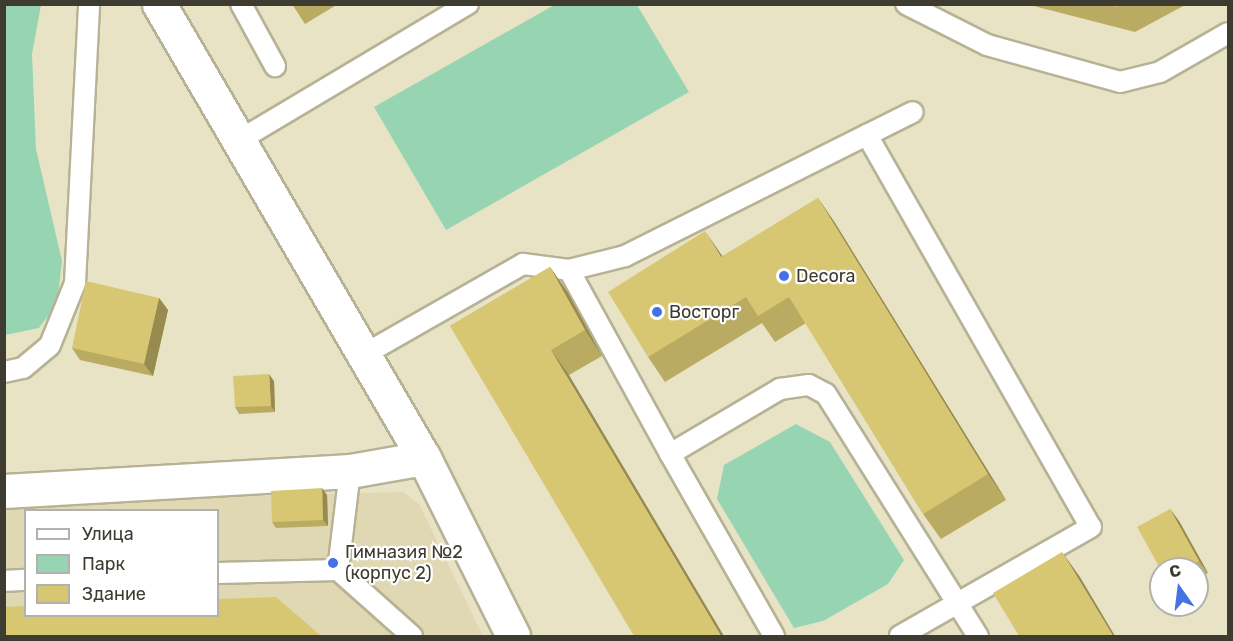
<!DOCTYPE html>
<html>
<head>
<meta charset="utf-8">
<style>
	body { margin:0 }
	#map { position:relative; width:1233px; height:641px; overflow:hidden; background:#e9e3c5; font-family:Rubik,sans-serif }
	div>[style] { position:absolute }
	.built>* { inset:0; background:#dfd8b3 }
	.green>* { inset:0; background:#97d5b2 }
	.roads { filter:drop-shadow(2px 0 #b7b295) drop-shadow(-2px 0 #b7b295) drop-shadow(0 2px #b7b295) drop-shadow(0 -2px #b7b295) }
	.lane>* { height:20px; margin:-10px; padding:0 10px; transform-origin:10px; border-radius:10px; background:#fff }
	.street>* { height:33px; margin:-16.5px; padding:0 16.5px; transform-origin:16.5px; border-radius:16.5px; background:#fff }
	.wall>* { inset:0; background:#baab62 }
	.shaded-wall>* { inset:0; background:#978b50 }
	.building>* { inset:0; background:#d8c772 }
	.dots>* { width:16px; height:16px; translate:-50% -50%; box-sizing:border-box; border:3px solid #fff; border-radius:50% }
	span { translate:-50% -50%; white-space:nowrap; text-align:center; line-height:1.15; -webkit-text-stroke:4.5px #fff; paint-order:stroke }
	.poi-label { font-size:18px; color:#3e3c30 }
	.left { translate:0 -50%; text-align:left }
	.frame { position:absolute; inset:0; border:6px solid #3e3c30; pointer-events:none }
	.legend { position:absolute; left:24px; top:509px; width:195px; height:108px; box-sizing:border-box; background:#fff; border:2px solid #b2b1ac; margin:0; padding:8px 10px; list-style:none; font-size:18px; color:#3e3c30 }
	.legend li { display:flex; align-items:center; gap:12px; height:30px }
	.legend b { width:30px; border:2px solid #b2b1ac }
	.north { position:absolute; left:1149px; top:557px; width:60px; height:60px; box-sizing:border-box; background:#fff; border:2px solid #b2b1ac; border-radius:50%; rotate:346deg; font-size:16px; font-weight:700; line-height:24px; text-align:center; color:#3e3c30 }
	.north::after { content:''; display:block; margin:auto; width:21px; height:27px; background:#4471e3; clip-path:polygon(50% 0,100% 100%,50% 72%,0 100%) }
</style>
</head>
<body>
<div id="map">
	<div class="built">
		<i style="clip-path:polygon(evenodd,403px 492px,419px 504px,483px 636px,5px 636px,4px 502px,403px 492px,26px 510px,218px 510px,218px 616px,26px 616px,26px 510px)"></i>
	</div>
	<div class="green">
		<i style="clip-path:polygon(556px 4px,637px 5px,689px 92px,446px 230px,374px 107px)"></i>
		<i style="clip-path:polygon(5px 5px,41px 5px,32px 54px,36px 149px,62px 261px,57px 304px,39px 328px,5px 335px)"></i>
		<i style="clip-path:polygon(796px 424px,830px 442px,904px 560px,888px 584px,823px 621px,794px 628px,717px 499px,724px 465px)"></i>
	</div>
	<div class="roads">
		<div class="lane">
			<i style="left:241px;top:4px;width:71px;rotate:61.3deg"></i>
			<i style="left:906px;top:4px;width:91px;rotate:26.8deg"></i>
			<i style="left:987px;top:45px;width:138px;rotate:15.5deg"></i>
			<i style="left:1120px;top:82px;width:41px;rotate:-14deg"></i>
			<i style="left:1160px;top:72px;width:78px;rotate:-29.8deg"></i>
			<i style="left:867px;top:135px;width:51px;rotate:-26.6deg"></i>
			<i style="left:238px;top:141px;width:268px;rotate:-30.8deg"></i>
			<i style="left:569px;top:270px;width:210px;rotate:61.2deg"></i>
			<i style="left:365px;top:354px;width:182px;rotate:-29.7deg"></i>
			<i style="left:523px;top:264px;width:46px;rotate:7.4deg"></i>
			<i style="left:569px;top:270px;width:58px;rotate:-14deg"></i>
			<i style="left:625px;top:256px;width:271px;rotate:-26.6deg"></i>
			<i style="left:867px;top:135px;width:451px;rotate:60.3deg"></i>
			<i style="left:1091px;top:527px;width:220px;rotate:150.3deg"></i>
			<i style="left:4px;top:372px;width:19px;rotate:-12deg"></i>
			<i style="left:23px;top:368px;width:35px;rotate:-40deg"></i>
			<i style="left:50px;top:345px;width:67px;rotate:-68deg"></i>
			<i style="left:75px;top:283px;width:279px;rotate:-87.1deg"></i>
			<i style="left:338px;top:570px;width:100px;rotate:-83.1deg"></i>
			<i style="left:218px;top:573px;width:120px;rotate:-1.4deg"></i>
			<i style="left:338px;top:570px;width:99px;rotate:41.7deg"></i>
			<i style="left:4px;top:581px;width:22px;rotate:-3deg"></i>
			<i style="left:774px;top:636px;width:210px;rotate:-119.7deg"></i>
			<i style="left:670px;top:454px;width:128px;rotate:-30.6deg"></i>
			<i style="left:780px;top:389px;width:29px;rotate:-8deg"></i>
			<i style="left:809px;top:385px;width:19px;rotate:28deg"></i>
			<i style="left:826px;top:394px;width:286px;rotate:57.9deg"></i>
		</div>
		<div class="street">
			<i style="left:159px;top:4px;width:526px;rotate:59.73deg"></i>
			<i style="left:424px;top:458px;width:199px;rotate:63.4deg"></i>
			<i style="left:4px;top:491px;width:347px;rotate:-3.3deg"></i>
			<i style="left:350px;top:471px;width:75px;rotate:-10deg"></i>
		</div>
	</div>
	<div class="wall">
		<i style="clip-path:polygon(292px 4px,338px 4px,305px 24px)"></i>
		<i style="clip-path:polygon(1026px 4px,1187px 4px,1135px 32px)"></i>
		<i style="clip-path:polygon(818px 198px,835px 223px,1006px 500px,941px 539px,923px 514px,806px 323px,775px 342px,762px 323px,665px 382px,648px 357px,723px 256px)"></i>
		<i style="clip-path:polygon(550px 267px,568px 293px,602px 356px,569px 375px,450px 326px)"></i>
		<i style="clip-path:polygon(159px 298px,168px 310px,153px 376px,80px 360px,72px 348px)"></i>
		<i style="clip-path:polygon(274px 381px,275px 412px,239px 414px,235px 407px)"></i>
		<i style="clip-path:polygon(327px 495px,328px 526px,276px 528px,272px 522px)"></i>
		<i style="clip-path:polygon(1170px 509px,1179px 521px,1208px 573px,1197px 579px,1197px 569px,1161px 569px)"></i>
	</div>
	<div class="shaded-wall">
		<i style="clip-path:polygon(818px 198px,835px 223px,1006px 500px,988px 474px)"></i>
		<i style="clip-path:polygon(705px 231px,723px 257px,721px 257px)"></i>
		<i style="clip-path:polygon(550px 267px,568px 293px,602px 356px,585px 330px)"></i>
		<i style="clip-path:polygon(159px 298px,168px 310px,153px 376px,144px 364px)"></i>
		<i style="clip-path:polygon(551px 350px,569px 375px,724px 636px,721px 636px)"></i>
		<i style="clip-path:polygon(269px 374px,274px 381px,275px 412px,271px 406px)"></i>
		<i style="clip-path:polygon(322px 488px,327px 495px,328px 526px,323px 520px)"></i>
		<i style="clip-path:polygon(1170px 509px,1179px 521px,1208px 573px,1199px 561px)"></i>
		<i style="clip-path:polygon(1062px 552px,1080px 577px,1115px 636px,1113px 636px)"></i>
	</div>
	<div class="building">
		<i style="clip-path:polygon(1108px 4px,1121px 4px,1117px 7px)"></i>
		<i style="clip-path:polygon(818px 198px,988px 474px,923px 514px,789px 297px,758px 316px,746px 297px,648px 357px,608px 292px,705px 231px,721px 257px)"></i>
		<i style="clip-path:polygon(550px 267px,585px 330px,551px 350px,721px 636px,634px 636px,450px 326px)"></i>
		<i style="clip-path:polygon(86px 281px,159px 298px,144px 364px,72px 348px)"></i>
		<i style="clip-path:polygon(269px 374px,271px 406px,235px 407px,233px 376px)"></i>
		<i style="clip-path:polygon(322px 488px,323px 520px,272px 522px,271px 491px)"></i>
		<i style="clip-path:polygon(1170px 509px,1199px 561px,1185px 569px,1161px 569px,1161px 570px,1137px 527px)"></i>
		<i style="clip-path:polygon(1062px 552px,1113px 636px,1019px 636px,993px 593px)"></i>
		<i style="clip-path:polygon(276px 597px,321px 636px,4px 636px,4px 607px,26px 606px,26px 615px,218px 615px,218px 599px)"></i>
	</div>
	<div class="dots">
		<i style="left:784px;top:276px;background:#4471e3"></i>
		<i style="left:657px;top:312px;background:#4471e3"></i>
		<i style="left:333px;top:563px;background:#4471e3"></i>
	</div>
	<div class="poi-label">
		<span class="left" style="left:796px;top:276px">Decora</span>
		<span class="left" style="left:669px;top:312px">Восторг</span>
		<span class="left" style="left:345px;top:563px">Гимназия №2<br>(корпус 2)</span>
	</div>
	<div class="frame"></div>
	<ul class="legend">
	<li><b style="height:8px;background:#fff"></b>Улица</li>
	<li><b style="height:16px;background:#97d5b2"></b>Парк</li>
	<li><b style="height:16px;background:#d8c772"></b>Здание</li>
	</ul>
	<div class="north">С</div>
</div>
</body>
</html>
